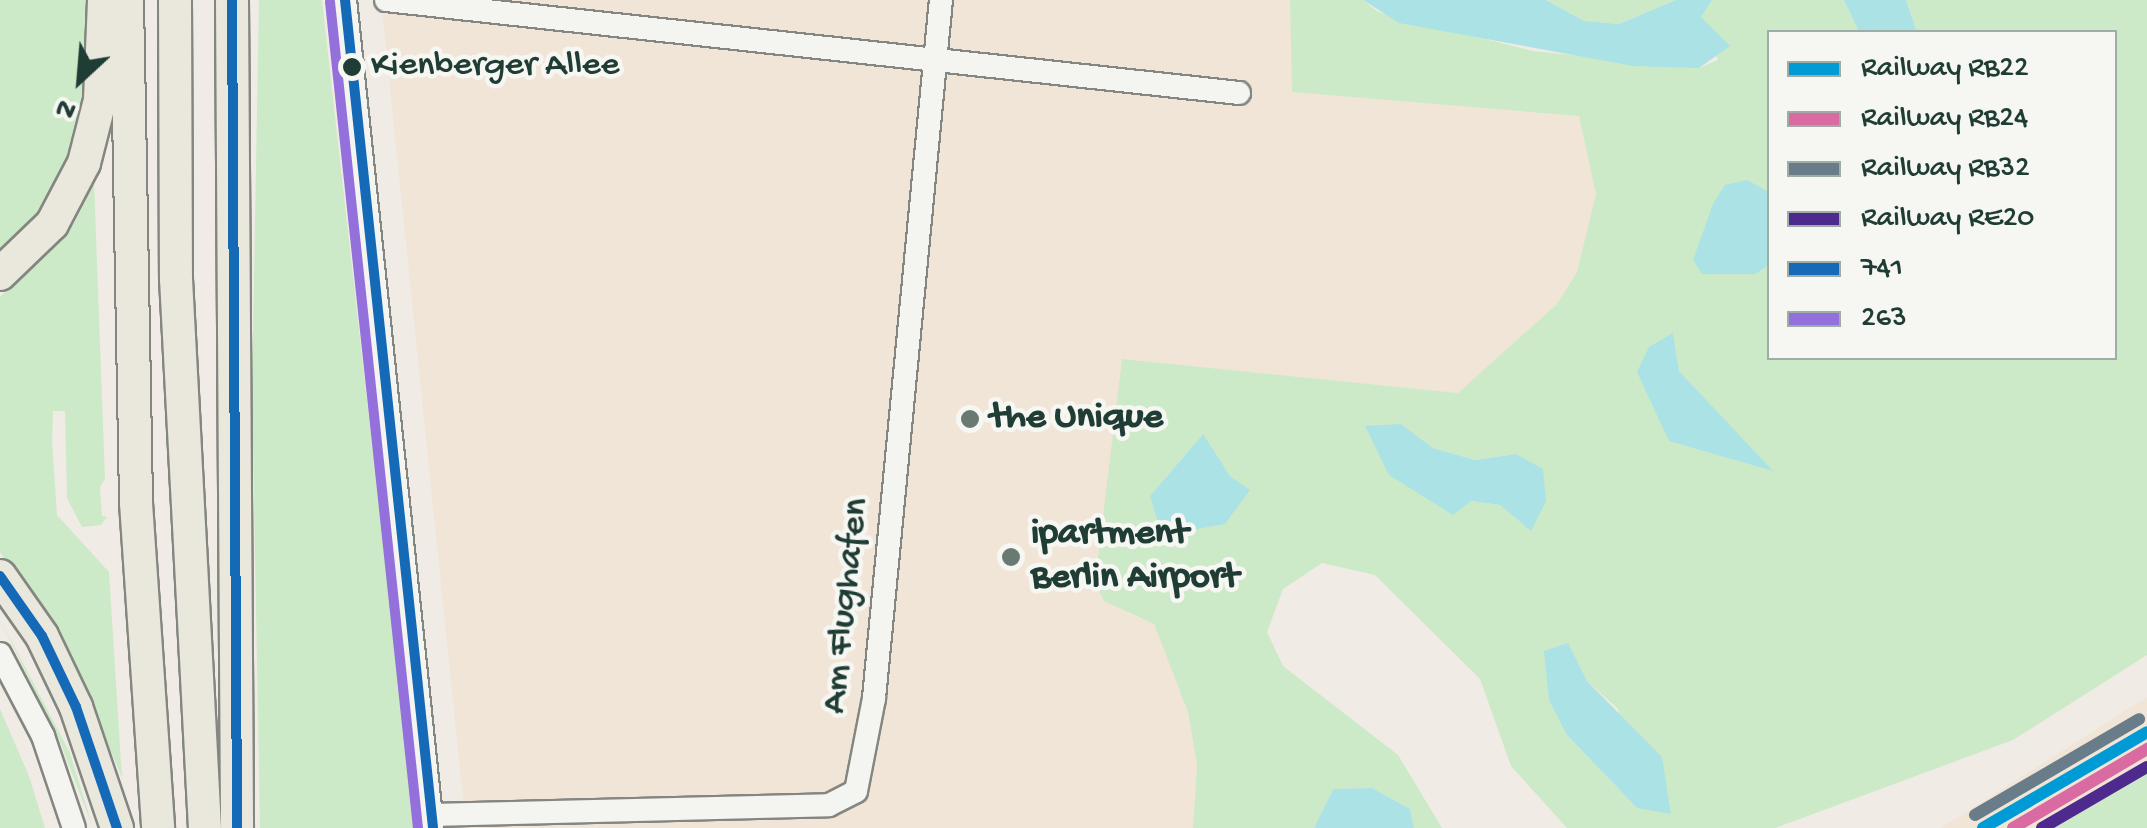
<!DOCTYPE html>
<html>
<head>
<meta charset="utf-8">
<style>
	body { margin:0 }
	#map { position:relative; width:2147px; height:828px; overflow:hidden; background:#f0ebe5; font-family:"Gochi Hand",sans-serif }
	div>[style] { position:absolute }
	.built>* { inset:0; background:#f1e5d7 }
	.green>* { inset:0; background:#cceac7 }
	.water>* { inset:0; background:#abe2e5 }
	.roads { filter:drop-shadow(2px 0 #838681) drop-shadow(-2px 0 #838681) drop-shadow(0 2px #838681) drop-shadow(0 -2px #838681) }
	.minor>* { height:22px; margin:-11px; padding:0 11px; transform-origin:11px; border-radius:11px; background:#f4f4f1 }
	.highway>* { height:32px; margin:-16px; padding:0 16px; transform-origin:16px; border-radius:16px; background:#eae7dc }
	.bus-1>* { height:10px; margin:-5px; padding:0 5px; transform-origin:5px; border-radius:5px; background:#156ab8 }
	.bus-2>* { height:10px; margin:-5px; padding:0 5px; transform-origin:5px; border-radius:5px; background:#9370db }
	.rail-1>* { height:12px; margin:-6px; padding:0 6px; transform-origin:6px; border-radius:6px; background:#009bd5 }
	.rail-2>* { height:12px; margin:-6px; padding:0 6px; transform-origin:6px; border-radius:6px; background:#da6ba2 }
	.rail-3>* { height:12px; margin:-6px; padding:0 6px; transform-origin:6px; border-radius:6px; background:#697c8a }
	.rail-4>* { height:12px; margin:-6px; padding:0 6px; transform-origin:6px; border-radius:6px; background:#4e2a8e }
	.dots>* { width:28px; height:28px; translate:-50% -50%; box-sizing:border-box; border:5px solid #f6f6f2; border-radius:50% }
	span { translate:-50% -50%; white-space:nowrap; text-align:center; line-height:1.15; -webkit-text-stroke:9px #f6f6f2; paint-order:stroke }
	.bus-label { font-size:36px; color:#1f3d34 }
	.left { translate:0 -50%; text-align:left }
	.poi-label { font-size:38px; color:#1f3d34; font-weight:700 }
	.street-label { font-size:38px; color:#1f3d34 }
	.legend { position:absolute; left:1767px; top:30px; width:350px; height:330px; box-sizing:border-box; background:#f6f6f2; border:2px solid #a0aca6; margin:0; padding:12px 18px; list-style:none; font-size:30px; color:#1f3d34 }
	.legend li { display:flex; align-items:center; gap:20px; height:50px }
	.legend b { width:50px; border:2px solid #a0aca6 }
	.north { position:absolute; left:30px; top:30px; width:100px; height:100px; -webkit-text-stroke:8px #f6f6f2; paint-order:stroke; rotate:206deg; font-size:28px; font-weight:700; line-height:40px; text-align:center; color:#1f3d34 }
	.north::after { content:''; display:block; margin:auto; width:35px; height:45px; background:#1f3d34; clip-path:polygon(50% 0,100% 100%,50% 72%,0 100%) }
</style>
</head>
<body>
<div id="map">
	<div class="built">
		<i style="clip-path:polygon(381px 0,1290px 0,1292px 92px,1579px 115px,1596px 194px,1577px 272px,1557px 304px,1458px 393px,1122px 359px,1128px 614px,1154px 623px,1188px 712px,1197px 765px,1193px 828px,466px 828px)"></i>
		<i style="clip-path:polygon(2147px 697px,2147px 764px,2035px 828px,1941px 828px)"></i>
	</div>
	<div class="green">
		<i style="clip-path:polygon(0 0,93px 0,87px 108px,72px 160px,39px 218px,0 258px)"></i>
		<i style="clip-path:polygon(259px 0,322px 0,415px 828px,260px 828px,252px 389px)"></i>
		<i style="clip-path:polygon(evenodd,1290px 0,1363px 0,1378px 12px,1533px 51px,1699px 68px,1718px 60px,1700px 17px,1712px 0,1844px 0,1859px 32px,1770px 32px,1770px 358px,2114px 358px,2114px 32px,1917px 32px,1906px 0,2147px 0,2147px 655px,2013px 740px,1775px 828px,1567px 828px,1511px 766px,1480px 679px,1375px 575px,1322px 563px,1283px 589px,1267px 632px,1283px 666px,1398px 755px,1442px 828px,1414px 828px,1410px 809px,1372px 788px,1333px 789px,1314px 828px,1193px 828px,1197px 765px,1188px 712px,1154px 624px,1104px 601px,1095px 583px,1122px 359px,1458px 393px,1557px 304px,1577px 272px,1596px 194px,1579px 116px,1292px 92px,1290px 0,1673px 334px,1679px 371px,1770px 470px,1669px 440px,1673px 334px,1290px 0,1401px 424px,1433px 448px,1475px 460px,1516px 454px,1530px 530px,1500px 505px,1471px 501px,1401px 424px,1290px 0,1202px 435px,1230px 476px,1249px 490px,1150px 496px,1202px 435px,1290px 0,1568px 644px,1587px 681px,1618px 709px,1637px 808px,1567px 735px,1568px 644px)"></i>
		<i style="clip-path:polygon(1546px 0,1676px 0,1619px 24px,1584px 21px)"></i>
		<i style="clip-path:polygon(94px 182px,105px 479px,100px 487px,102px 516px,107px 517px,101px 525px,82px 527px,67px 498px,65px 411px,53px 411px,52px 442px,57px 515px,109px 572px,122px 778px,84px 686px,0 552px,0 297px,74px 224px)"></i>
		<i style="clip-path:polygon(0 619px,70px 753px,93px 828px,60px 742px)"></i>
		<i style="clip-path:polygon(0 709px,29px 776px,45px 828px,0 828px)"></i>
		<i style="clip-path:polygon(2147px 764px,2147px 828px,2035px 828px)"></i>
	</div>
	<div class="water">
		<i style="clip-path:polygon(1363px 0,1546px 0,1584px 21px,1619px 24px,1676px 0,1712px 0,1701px 17px,1730px 46px,1699px 68px,1633px 66px,1399px 23px)"></i>
		<i style="clip-path:polygon(1844px 0,1906px 0,1917px 32px,1859px 32px)"></i>
		<i style="clip-path:polygon(1747px 180px,1769px 192px,1769px 265px,1755px 274px,1702px 274px,1693px 260px,1713px 204px,1725px 185px)"></i>
		<i style="clip-path:polygon(1673px 333px,1679px 371px,1773px 471px,1669px 441px,1637px 372px,1649px 347px)"></i>
		<i style="clip-path:polygon(1401px 424px,1433px 448px,1475px 460px,1516px 454px,1543px 469px,1546px 501px,1531px 531px,1500px 505px,1471px 501px,1453px 515px,1389px 475px,1365px 426px)"></i>
		<i style="clip-path:polygon(1203px 434px,1230px 476px,1250px 490px,1225px 524px,1162px 535px,1150px 496px)"></i>
		<i style="clip-path:polygon(1568px 643px,1587px 681px,1662px 757px,1671px 814px,1637px 808px,1567px 735px,1549px 700px,1544px 651px)"></i>
		<i style="clip-path:polygon(1372px 788px,1410px 809px,1414px 828px,1314px 828px,1333px 789px)"></i>
	</div>
	<div class="roads">
		<div class="minor">
			<i style="left:345px;top:0;width:832px;rotate:83.99deg"></i>
			<i style="left:386px;top:0;width:858px;rotate:6.22deg"></i>
			<i style="left:0;top:654px;width:93px;rotate:62.3deg"></i>
			<i style="left:43px;top:736px;width:97px;rotate:71.4deg"></i>
			<i style="left:431px;top:815px;width:398px;rotate:-1.4deg"></i>
			<i style="left:829px;top:805px;width:30px;rotate:-27deg"></i>
			<i style="left:856px;top:791px;width:95px;rotate:-79deg"></i>
			<i style="left:874px;top:698px;width:701px;rotate:-84.52deg"></i>
		</div>
		<div class="highway">
			<i style="left:127px;top:0;width:503px;rotate:88.97deg"></i>
			<i style="left:136px;top:503px;width:326px;rotate:86.1deg"></i>
			<i style="left:175px;top:0;width:279px;rotate:89.8deg"></i>
			<i style="left:176px;top:279px;width:550px;rotate:86.98deg"></i>
			<i style="left:232px;top:0;width:828px;rotate:89.65deg"></i>
			<i style="left:0;top:274px;width:72px;rotate:-43.9deg"></i>
			<i style="left:52px;top:224px;width:69px;rotate:-62.3deg"></i>
			<i style="left:84px;top:163px;width:65px;rotate:-75.7deg"></i>
			<i style="left:100px;top:100px;width:100px;rotate:-87.7deg"></i>
			<i style="left:0;top:576px;width:73px;rotate:55deg"></i>
			<i style="left:42px;top:636px;width:79px;rotate:64.4deg"></i>
			<i style="left:76px;top:707px;width:128px;rotate:71.3deg"></i>
		</div>
	</div>
	<div class="bus-1">
		<i style="left:232px;top:0;width:828px;rotate:89.65deg"></i>
		<i style="left:345px;top:0;width:833px;rotate:83.93deg"></i>
		<i style="left:0;top:576px;width:73px;rotate:55deg"></i>
		<i style="left:42px;top:636px;width:79px;rotate:64.4deg"></i>
		<i style="left:76px;top:707px;width:128px;rotate:71.3deg"></i>
	</div>
	<div class="bus-2">
		<i style="left:330px;top:2px;width:831px;rotate:83.92deg"></i>
	</div>
	<div class="rail-1">
		<i style="left:1983px;top:828px;width:190px;rotate:-30.3deg"></i>
	</div>
	<div class="rail-2">
		<i style="left:2013px;top:828px;width:156px;rotate:-30.5deg"></i>
	</div>
	<div class="rail-3">
		<i style="left:1975px;top:815px;width:190px;rotate:-30.3deg"></i>
	</div>
	<div class="rail-4">
		<i style="left:2042px;top:828px;width:121px;rotate:-30.2deg"></i>
	</div>
	<div class="dots">
		<i style="left:352px;top:67px;background:#1f3d34"></i>
		<i style="left:970px;top:419px;background:#687a72"></i>
		<i style="left:1011px;top:557px;background:#687a72"></i>
	</div>
	<div class="bus-label">
		<span class="left" style="left:371px;top:67px">Kienberger Allee</span>
	</div>
	<div class="poi-label">
		<span class="left" style="left:990px;top:419px">the Unique</span>
		<span class="left" style="left:1031px;top:557px">ipartment<br>Berlin Airport</span>
	</div>
	<div class="street-label">
		<span style="left:847px;top:606px;rotate:-84deg">Am Flughafen</span>
	</div>
	<ul class="legend">
	<li><b style="height:12px;background:#009bd5"></b>Railway RB22</li>
	<li><b style="height:12px;background:#da6ba2"></b>Railway RB24</li>
	<li><b style="height:12px;background:#697c8a"></b>Railway RB32</li>
	<li><b style="height:12px;background:#4e2a8e"></b>Railway RE20</li>
	<li><b style="height:12px;background:#156ab8"></b>741</li>
	<li><b style="height:12px;background:#9370db"></b>263</li>
	</ul>
	<div class="north">N</div>
</div>
</body>
</html>
